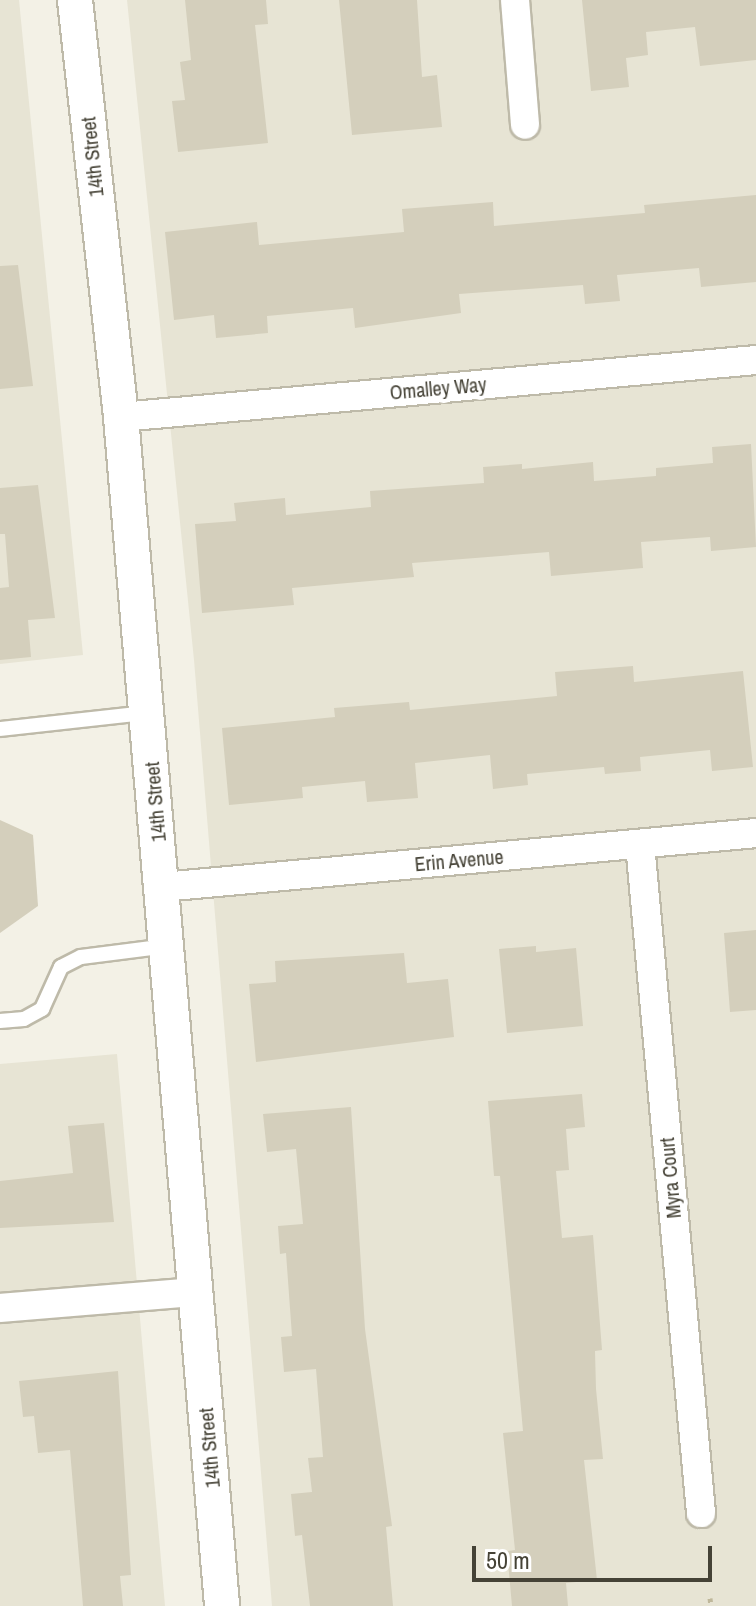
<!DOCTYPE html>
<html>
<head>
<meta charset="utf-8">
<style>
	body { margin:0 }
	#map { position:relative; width:756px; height:1606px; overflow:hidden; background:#f3f1e6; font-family:"Archivo Narrow",sans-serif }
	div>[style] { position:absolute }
	.residential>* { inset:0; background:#e7e4d4 }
	.building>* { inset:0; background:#d4cfbc }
	.path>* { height:5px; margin-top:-2.5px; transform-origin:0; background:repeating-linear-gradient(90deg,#bfb89b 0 4px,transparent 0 8px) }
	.roads { filter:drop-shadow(2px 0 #bebaa9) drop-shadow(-2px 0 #bebaa9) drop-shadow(0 2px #bebaa9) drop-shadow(0 -2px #bebaa9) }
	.service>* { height:14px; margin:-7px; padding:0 7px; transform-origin:7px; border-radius:7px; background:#fff }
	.minor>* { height:28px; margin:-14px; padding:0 14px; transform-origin:14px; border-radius:14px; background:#fff }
	.tertiary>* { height:34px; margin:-17px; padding:0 17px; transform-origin:17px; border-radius:17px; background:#fff }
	span { translate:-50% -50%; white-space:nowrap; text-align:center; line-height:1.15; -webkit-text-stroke:8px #fff; paint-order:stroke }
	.street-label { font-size:20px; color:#454236 }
	.scale { position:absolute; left:472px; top:1546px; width:240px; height:36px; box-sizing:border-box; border:4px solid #454236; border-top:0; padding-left:10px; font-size:24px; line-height:28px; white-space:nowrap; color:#454236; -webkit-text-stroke:6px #fff; paint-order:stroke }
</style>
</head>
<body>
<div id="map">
	<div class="residential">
		<i style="clip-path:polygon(0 0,19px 0,83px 655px,0 664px)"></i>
		<i style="clip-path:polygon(127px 0,756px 0,756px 1606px,272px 1606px,194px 660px)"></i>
		<i style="clip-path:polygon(117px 1054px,165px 1606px,0 1606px,0 1064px)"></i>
	</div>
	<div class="building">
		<i style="clip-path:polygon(185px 0,266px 0,268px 24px,255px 25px,268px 143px,178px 152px,172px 101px,185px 100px,180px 62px,191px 60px)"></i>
		<i style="clip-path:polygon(339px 0,417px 0,422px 77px,437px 75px,442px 127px,352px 135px)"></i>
		<i style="clip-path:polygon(582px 0,756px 0,756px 60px,700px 66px,695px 27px,646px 32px,648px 55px,626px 58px,629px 87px,591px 91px)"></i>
		<i style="clip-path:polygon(756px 195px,756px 282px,701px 287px,699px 268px,617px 275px,620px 301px,585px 304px,583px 285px,459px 294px,461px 313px,355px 328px,353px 308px,267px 316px,268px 333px,216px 338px,214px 315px,174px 320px,165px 232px,257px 222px,259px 245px,404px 232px,402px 209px,493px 202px,494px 226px,645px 213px,644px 205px)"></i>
		<i style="clip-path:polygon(18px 265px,33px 386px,0 389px,0 266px)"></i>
		<i style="clip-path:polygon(751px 444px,756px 547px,711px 551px,710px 537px,641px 542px,643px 568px,551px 576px,549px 552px,412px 563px,414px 577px,292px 588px,294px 605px,202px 613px,195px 524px,236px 521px,234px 503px,285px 498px,286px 515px,371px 507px,370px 491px,484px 483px,483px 467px,522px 464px,522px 469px,593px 462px,594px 481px,656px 476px,656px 468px,713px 463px,712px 447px)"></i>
		<i style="clip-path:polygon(38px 485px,55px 618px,28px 620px,31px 657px,0 660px,0 588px,9px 587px,5px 534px,0 534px,0 488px)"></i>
		<i style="clip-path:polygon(633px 666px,634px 682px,743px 671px,753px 767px,712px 771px,710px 750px,640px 757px,641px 771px,605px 774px,604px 767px,527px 774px,528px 785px,493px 789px,490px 755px,415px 763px,418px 798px,367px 802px,365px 781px,302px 787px,303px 798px,229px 805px,222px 728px,335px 717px,334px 708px,409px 702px,410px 710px,557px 696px,555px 672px)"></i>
		<i style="clip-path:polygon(0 820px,33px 835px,38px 906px,0 933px)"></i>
		<i style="clip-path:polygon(756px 930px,756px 1010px,730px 1012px,724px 933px)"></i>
		<i style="clip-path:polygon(536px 946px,536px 952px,576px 948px,583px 1026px,507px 1033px,499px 949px)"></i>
		<i style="clip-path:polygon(404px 953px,407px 983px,448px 979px,454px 1037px,256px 1062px,249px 984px,276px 982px,275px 961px)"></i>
		<i style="clip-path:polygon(582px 1094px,585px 1127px,566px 1129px,569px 1170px,556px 1171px,562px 1238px,593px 1235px,602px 1350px,595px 1351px,596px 1389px,603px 1459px,584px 1460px,597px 1580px,566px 1583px,568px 1606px,512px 1606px,507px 1551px,515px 1550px,503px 1433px,523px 1431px,500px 1176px,494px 1176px,488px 1101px)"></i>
		<i style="clip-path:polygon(351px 1107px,365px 1329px,392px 1526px,386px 1527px,393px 1606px,310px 1606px,302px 1535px,295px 1536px,291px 1494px,312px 1492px,308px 1458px,323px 1457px,316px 1369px,284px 1372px,281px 1337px,292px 1336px,286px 1253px,280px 1254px,278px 1226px,303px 1224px,296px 1149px,267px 1152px,263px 1114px)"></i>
		<i style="clip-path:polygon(104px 1123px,114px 1222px,0 1228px,0 1181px,73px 1173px,68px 1126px)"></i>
		<i style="clip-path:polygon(118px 1371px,131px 1575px,120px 1576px,123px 1606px,83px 1606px,70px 1450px,38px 1453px,34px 1416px,23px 1417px,19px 1381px)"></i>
	</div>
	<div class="path">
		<i style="left:710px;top:1598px;width:8px;rotate:83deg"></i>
	</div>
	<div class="roads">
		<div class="service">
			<i style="left:0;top:729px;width:147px;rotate:-6.3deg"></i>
			<i style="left:0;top:1021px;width:24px;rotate:-5deg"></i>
			<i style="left:24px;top:1019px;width:21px;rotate:-29deg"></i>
			<i style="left:42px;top:1009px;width:46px;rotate:-65.7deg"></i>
			<i style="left:61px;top:967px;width:22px;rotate:-27deg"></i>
			<i style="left:81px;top:957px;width:87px;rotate:-7.3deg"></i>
		</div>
		<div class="minor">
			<i style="left:515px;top:0;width:125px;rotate:85.4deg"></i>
			<i style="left:121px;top:417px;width:638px;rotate:-5.13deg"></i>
			<i style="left:640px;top:844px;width:672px;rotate:84.79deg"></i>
			<i style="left:162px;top:887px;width:596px;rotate:-5.19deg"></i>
			<i style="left:0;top:1308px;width:195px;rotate:-4.7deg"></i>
		</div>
		<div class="tertiary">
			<i style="left:75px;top:0;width:420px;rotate:83.7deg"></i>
			<i style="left:121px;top:417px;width:1193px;rotate:85.14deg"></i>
		</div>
	</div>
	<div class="street-label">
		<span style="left:92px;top:157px;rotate:-96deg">14th Street</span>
		<span style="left:438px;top:388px;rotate:-5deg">Omalley Way</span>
		<span style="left:155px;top:802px;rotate:-95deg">14th Street</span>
		<span style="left:459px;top:860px;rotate:-5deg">Erin Avenue</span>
		<span style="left:670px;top:1178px;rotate:-95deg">Myra Court</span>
		<span style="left:209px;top:1448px;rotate:-95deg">14th Street</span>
	</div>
	<div class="scale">50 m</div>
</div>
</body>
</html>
